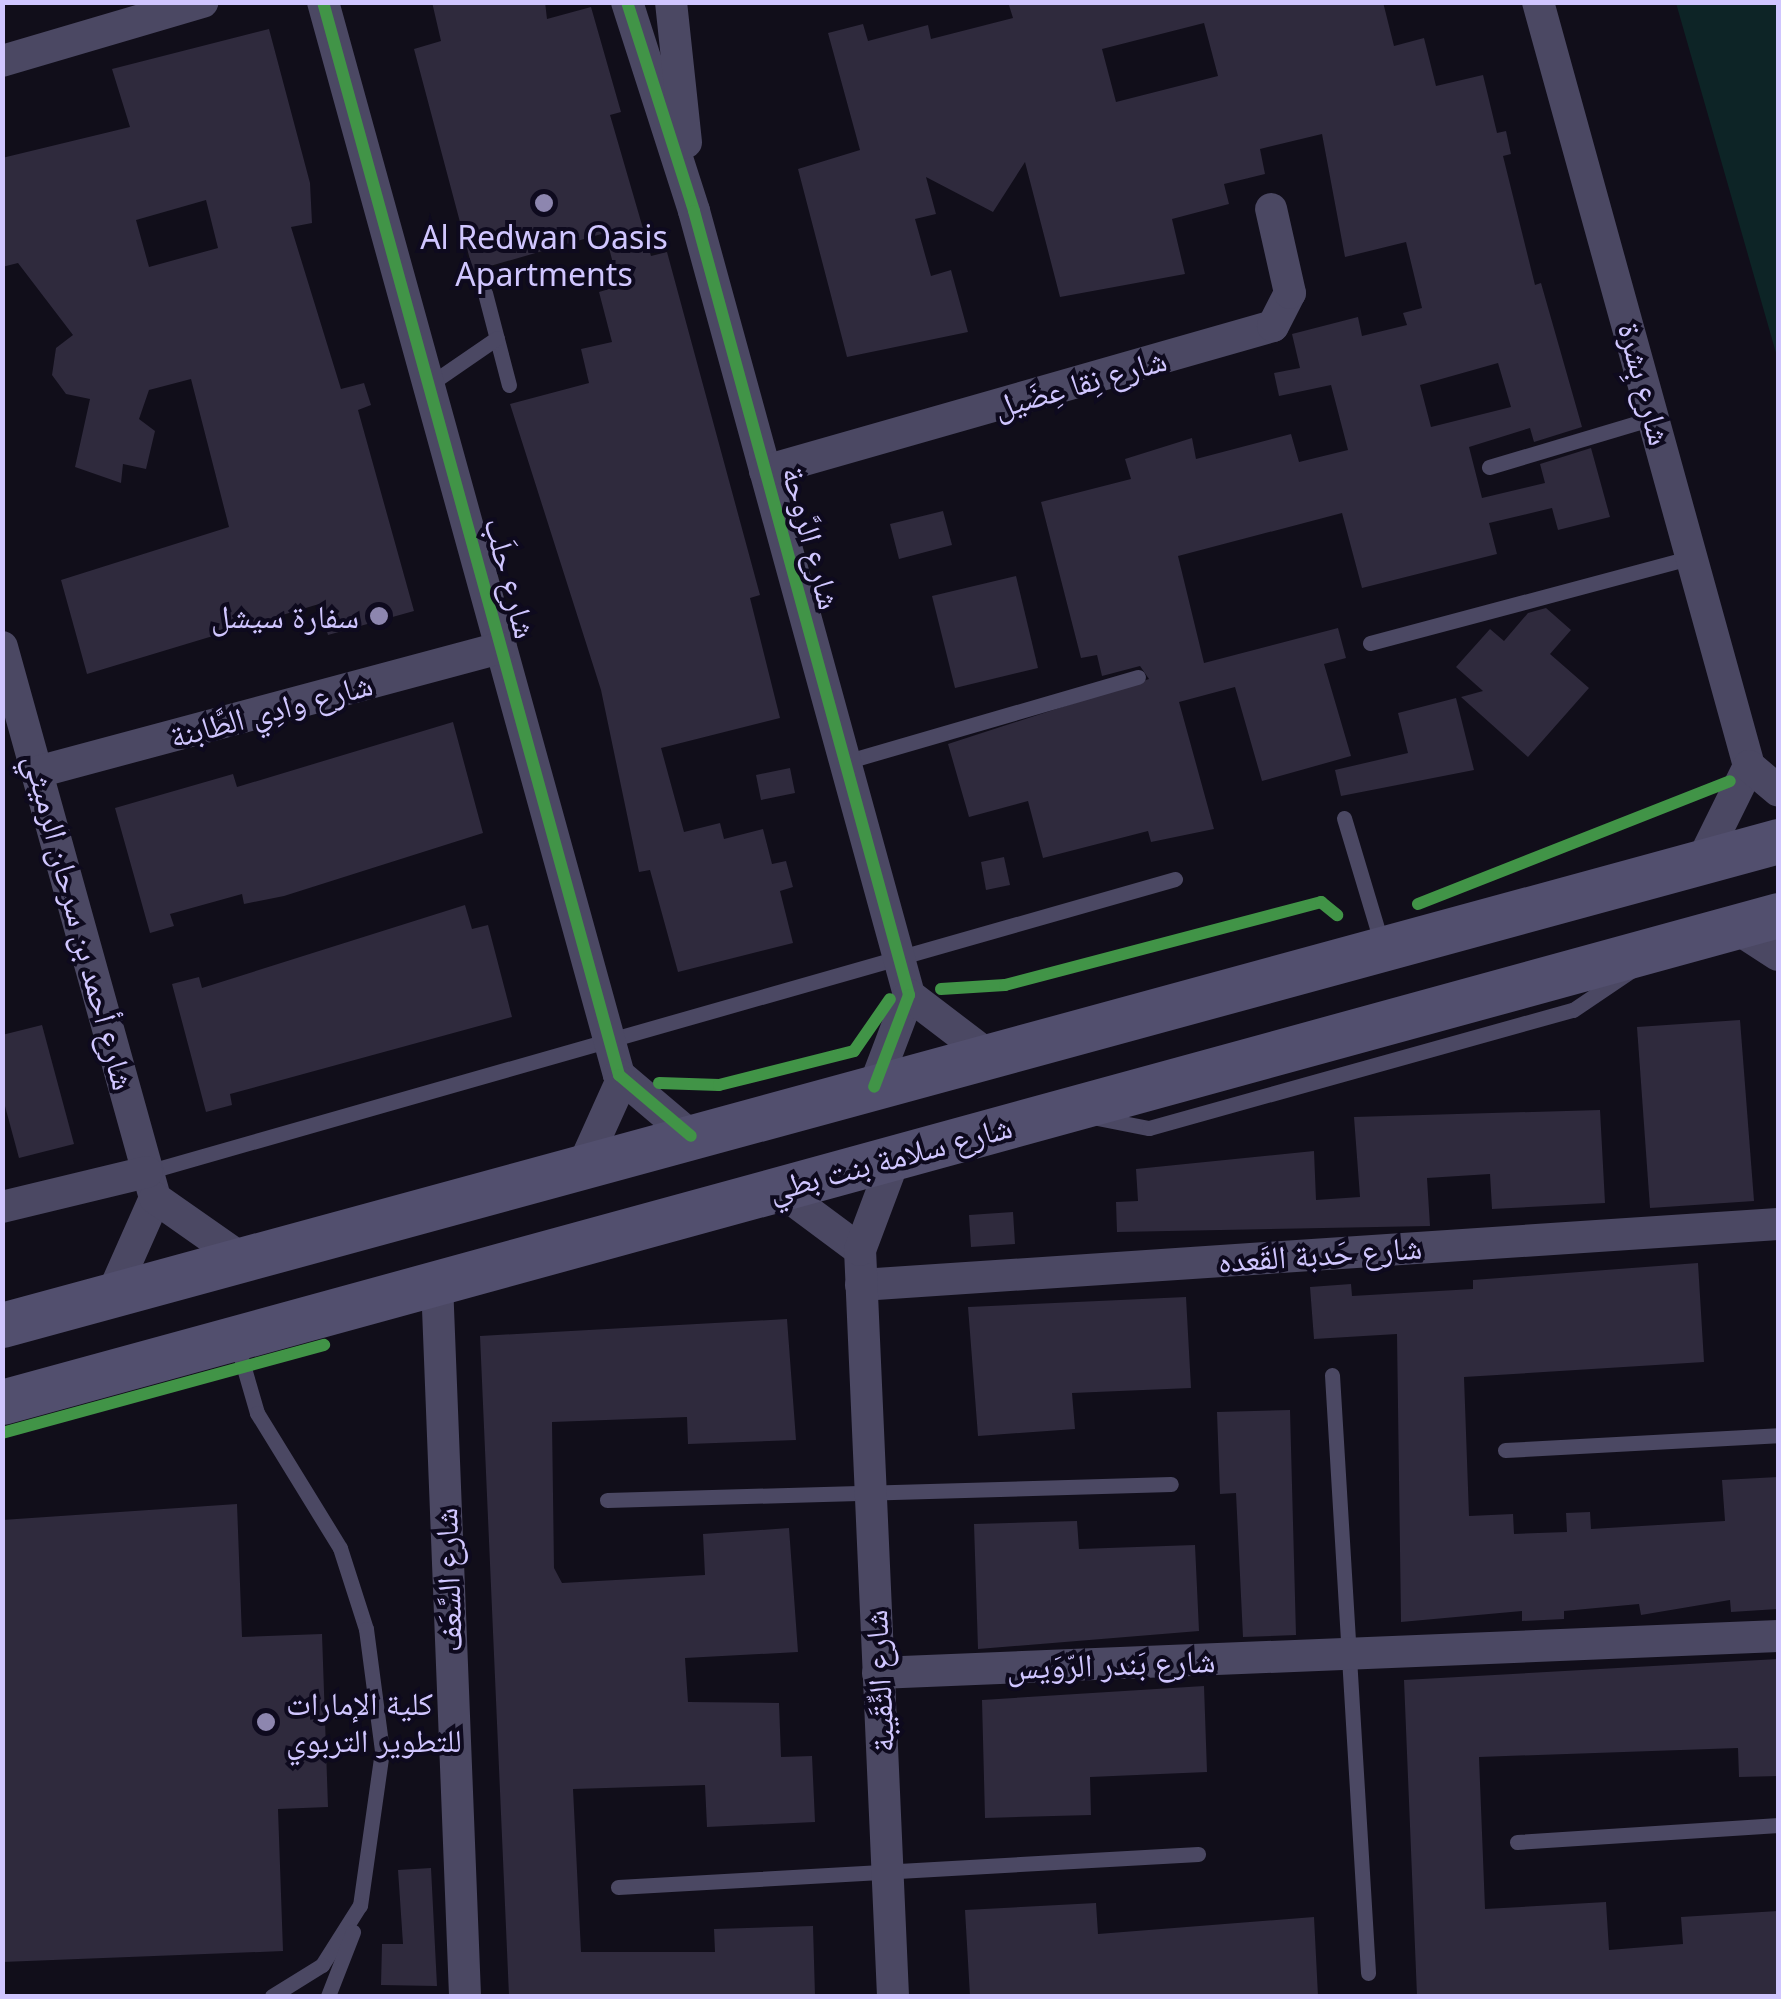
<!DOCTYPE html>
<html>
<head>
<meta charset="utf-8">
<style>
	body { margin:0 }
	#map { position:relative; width:1781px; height:1999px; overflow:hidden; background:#110e1a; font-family:"Noto Sans","Noto Naskh Arabic",sans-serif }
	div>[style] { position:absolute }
	.green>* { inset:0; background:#0d2426 }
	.building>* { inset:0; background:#2f2a3d }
	.lane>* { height:15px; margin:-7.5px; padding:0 7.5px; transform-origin:7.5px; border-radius:7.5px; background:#4b4863 }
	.street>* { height:32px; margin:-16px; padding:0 16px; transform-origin:16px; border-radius:16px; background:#4b4863 }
	.secondary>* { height:45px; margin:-22.5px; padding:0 22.5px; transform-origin:22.5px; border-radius:22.5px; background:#524f6e }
	.cycleway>* { height:12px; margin:-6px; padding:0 6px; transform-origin:6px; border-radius:6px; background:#419447 }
	.dots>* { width:28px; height:28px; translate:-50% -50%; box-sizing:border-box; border:5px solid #0e0a1e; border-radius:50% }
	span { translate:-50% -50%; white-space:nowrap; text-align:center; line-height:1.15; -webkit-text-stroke:8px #0e0a1e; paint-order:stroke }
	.poi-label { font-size:32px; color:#d0c6ff }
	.right { translate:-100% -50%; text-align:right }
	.left { translate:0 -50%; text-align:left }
	.street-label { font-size:32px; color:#d0c6ff }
	.frame { position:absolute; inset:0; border:5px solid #d0c6ff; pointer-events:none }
</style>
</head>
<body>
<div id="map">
	<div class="green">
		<i style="clip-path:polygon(1676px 3px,1778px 3px,1778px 360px)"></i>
	</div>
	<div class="building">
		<i style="clip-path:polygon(432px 2px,545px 2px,547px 19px,591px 7px,621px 112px,610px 115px,651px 256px,667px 252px,760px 595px,750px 598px,780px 718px,661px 748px,684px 832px,720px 823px,724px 839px,763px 829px,772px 864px,786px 861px,793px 887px,780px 891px,793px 943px,678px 972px,650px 870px,639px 872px,601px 690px,510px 404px,589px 383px,581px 349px,612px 342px,599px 292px,619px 286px,605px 233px,473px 271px,414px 49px,441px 41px)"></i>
		<i style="clip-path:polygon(evenodd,1008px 2px,1383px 2px,1394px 46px,1424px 38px,1436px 86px,1483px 75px,1497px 133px,1506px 131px,1511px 154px,1503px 156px,1535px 285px,1541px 283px,1582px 427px,1534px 442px,1530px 428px,1469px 447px,1482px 498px,1545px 483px,1540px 464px,1591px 448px,1610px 517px,1558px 530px,1552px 508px,1489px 523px,1497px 554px,1362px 588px,1342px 513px,1178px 556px,1204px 663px,1338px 628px,1346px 658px,1324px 664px,1351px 756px,1262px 781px,1235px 687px,1179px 702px,1214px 829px,1151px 842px,1148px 831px,1043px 858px,1028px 801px,969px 817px,948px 744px,1149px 679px,1140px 666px,1102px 676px,1097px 655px,1081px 658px,1041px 502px,1131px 479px,1125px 459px,1192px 438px,1196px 459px,1291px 434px,1299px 462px,1348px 450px,1331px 385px,1279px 396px,1274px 373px,1300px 368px,1292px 334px,1358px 317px,1362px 336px,1407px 325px,1403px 313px,1422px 308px,1406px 242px,1345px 257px,1322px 134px,1260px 149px,1265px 174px,1224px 184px,1229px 204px,1172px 219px,1185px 274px,1060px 297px,1025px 162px,993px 212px,926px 177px,936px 214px,915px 219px,931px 276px,951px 270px,968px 332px,847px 357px,798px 169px,860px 150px,828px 33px,863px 24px,868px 41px,928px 25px,931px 39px,1013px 18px,1008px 2px,1204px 23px,1218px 76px,1116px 102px,1102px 49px,1204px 23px,1008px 2px,1498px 363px,1511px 407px,1431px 427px,1420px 385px,1498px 363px)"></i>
		<i style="clip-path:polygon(evenodd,269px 29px,310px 183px,312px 223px,291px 227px,341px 389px,364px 383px,371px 405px,358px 410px,414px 611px,328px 635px,319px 604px,87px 674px,61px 580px,229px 527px,191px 379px,149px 390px,139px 419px,155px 431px,146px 469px,123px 464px,121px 483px,75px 467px,90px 399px,66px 394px,52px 375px,56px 348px,73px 335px,18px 263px,2px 267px,2px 158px,130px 127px,112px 69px,269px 29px,206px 200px,218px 248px,149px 267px,136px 220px,206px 200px)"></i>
		<i style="clip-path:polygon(943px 511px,952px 545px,899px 559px,890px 524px)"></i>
		<i style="clip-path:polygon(1016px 576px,1038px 668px,955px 688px,932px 596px)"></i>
		<i style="clip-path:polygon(1546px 608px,1571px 630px,1550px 654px,1589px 688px,1528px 757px,1461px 697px,1483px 691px,1456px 667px,1490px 629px,1504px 641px,1528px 613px)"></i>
		<i style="clip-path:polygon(1456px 698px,1474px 770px,1341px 796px,1335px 770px,1408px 753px,1398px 713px)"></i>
		<i style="clip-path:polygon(453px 722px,483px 833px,284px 896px,244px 904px,242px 894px,170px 914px,174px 926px,150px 933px,115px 808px,233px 774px,237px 787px)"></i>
		<i style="clip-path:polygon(790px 768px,795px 793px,761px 800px,756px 775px)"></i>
		<i style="clip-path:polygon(1004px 857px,1010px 885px,986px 890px,981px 862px)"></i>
		<i style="clip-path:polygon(465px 905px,472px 929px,488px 925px,512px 1017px,230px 1094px,232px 1105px,206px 1112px,172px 984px,199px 977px,202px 988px)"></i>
		<i style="clip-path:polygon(1740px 1020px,1754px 1201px,1650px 1208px,1637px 1027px)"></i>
		<i style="clip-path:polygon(42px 1025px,74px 1144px,19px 1158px,2px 1095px,2px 1035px)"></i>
		<i style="clip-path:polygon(1600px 1110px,1605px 1203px,1492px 1209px,1490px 1174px,1427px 1178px,1430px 1226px,1117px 1232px,1116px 1202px,1138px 1201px,1136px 1169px,1314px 1151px,1316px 1200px,1360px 1197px,1354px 1117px)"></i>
		<i style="clip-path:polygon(1013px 1212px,1015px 1244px,971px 1247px,969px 1215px)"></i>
		<i style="clip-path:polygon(1698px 1263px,1704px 1362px,1464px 1377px,1469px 1516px,1513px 1514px,1514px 1534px,1567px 1532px,1566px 1513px,1590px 1512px,1591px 1529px,1725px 1521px,1722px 1480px,1778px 1477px,1778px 1609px,1731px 1612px,1730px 1600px,1641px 1615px,1639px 1604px,1564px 1611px,1564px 1619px,1522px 1621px,1522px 1611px,1401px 1622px,1397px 1334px,1314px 1339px,1310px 1287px,1351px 1284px,1352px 1296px,1473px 1289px,1473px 1280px)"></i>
		<i style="clip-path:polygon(1186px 1297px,1191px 1388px,1072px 1393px,1075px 1429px,978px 1436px,968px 1307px)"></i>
		<i style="clip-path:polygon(787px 1319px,796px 1440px,688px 1444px,687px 1417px,552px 1422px,554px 1568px,562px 1583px,705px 1575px,703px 1534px,789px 1528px,798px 1652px,685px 1658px,688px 1702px,779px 1703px,781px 1757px,812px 1756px,815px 1822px,707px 1827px,705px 1785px,573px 1789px,581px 1952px,715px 1952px,714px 1929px,813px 1926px,815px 1996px,509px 1996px,480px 1336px)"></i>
		<i style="clip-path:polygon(1290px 1410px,1296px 1635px,1243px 1637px,1236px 1493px,1220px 1494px,1217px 1412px)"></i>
		<i style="clip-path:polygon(237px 1504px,242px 1637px,322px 1634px,328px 1807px,278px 1809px,283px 1951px,2px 1962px,2px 1520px)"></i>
		<i style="clip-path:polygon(1077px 1521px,1079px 1549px,1195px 1545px,1199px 1631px,978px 1649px,974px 1524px)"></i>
		<i style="clip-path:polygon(1778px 1659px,1778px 1776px,1739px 1777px,1738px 1748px,1479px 1757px,1485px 1909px,1606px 1902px,1609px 1950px,1683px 1944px,1681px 1917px,1778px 1911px,1778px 1996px,1417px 1996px,1404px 1680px)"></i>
		<i style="clip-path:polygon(1204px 1686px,1207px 1772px,1090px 1777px,1091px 1815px,985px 1818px,982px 1700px)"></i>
		<i style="clip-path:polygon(431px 1868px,437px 1986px,381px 1985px,382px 1944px,403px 1944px,398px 1870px)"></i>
		<i style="clip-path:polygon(1096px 1903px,1098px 1934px,1314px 1917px,1318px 1996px,970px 1996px,965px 1910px)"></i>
	</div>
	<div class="lane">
		<i style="left:485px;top:293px;width:95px;rotate:75.4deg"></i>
		<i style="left:430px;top:384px;width:81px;rotate:-34.5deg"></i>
		<i style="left:1489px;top:467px;width:171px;rotate:-16.6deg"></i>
		<i style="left:1370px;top:643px;width:335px;rotate:-14.9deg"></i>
		<i style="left:845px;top:762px;width:305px;rotate:-16.2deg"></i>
		<i style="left:1344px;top:818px;width:133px;rotate:73.3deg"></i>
		<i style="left:1087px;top:1116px;width:63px;rotate:11deg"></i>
		<i style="left:1149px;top:1128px;width:440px;rotate:-15.6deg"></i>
		<i style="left:1573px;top:1010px;width:71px;rotate:-34.1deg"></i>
		<i style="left:147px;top:1172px;width:1069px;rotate:-15.91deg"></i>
		<i style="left:237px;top:1344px;width:72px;rotate:73.8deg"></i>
		<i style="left:257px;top:1413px;width:158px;rotate:58.4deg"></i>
		<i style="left:340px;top:1548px;width:85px;rotate:72.2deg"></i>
		<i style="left:366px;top:1629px;width:123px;rotate:82.5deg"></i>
		<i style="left:382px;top:1751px;width:156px;rotate:98.1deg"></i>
		<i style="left:360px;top:1905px;width:71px;rotate:122.3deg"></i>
		<i style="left:322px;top:1965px;width:59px;rotate:148.2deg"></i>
		<i style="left:1332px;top:1375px;width:599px;rotate:86.55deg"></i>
		<i style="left:1505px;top:1450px;width:273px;rotate:-3.1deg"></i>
		<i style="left:607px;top:1500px;width:564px;rotate:-1.62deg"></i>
		<i style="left:1517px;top:1842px;width:262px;rotate:-3.7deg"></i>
		<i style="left:618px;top:1887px;width:581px;rotate:-3.26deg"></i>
		<i style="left:328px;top:1996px;width:69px;rotate:-68.7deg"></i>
	</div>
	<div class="street">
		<i style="left:323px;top:2px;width:1113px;rotate:74.58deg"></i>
		<i style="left:619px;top:1075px;width:94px;rotate:40.3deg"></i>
		<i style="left:627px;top:2px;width:219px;rotate:72.2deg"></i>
		<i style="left:694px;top:211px;width:813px;rotate:74.66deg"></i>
		<i style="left:909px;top:995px;width:98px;rotate:110.8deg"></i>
		<i style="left:671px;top:2px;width:141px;rotate:83.9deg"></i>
		<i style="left:1538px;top:2px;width:793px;rotate:74.56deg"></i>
		<i style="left:1749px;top:766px;width:106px;rotate:116.3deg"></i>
		<i style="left:2px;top:61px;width:209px;rotate:-16.4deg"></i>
		<i style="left:765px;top:471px;width:528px;rotate:-15.93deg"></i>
		<i style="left:1273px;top:326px;width:37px;rotate:-63deg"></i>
		<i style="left:1290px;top:293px;width:86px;rotate:-102.7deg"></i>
		<i style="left:2px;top:647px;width:572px;rotate:74.48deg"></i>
		<i style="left:155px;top:1198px;width:106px;rotate:113.9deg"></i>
		<i style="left:1749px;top:766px;width:38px;rotate:40deg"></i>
		<i style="left:41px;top:771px;width:476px;rotate:-15deg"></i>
		<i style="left:1735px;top:927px;width:51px;rotate:33.1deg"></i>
		<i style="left:909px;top:995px;width:101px;rotate:37.3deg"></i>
		<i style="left:583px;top:1166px;width:92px;rotate:-65.7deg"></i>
		<i style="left:778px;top:1189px;width:102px;rotate:36.6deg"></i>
		<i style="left:155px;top:1198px;width:106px;rotate:35deg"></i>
		<i style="left:2px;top:1207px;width:149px;rotate:-13.6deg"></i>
		<i style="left:437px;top:1283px;width:714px;rotate:87.75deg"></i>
		<i style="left:861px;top:1285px;width:919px;rotate:-3.81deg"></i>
		<i style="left:878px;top:1673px;width:901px;rotate:-2.35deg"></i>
		<i style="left:893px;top:1996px;width:747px;rotate:-92.53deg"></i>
		<i style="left:860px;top:1250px;width:99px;rotate:-69.4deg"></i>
	</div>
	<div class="secondary">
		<i style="left:2px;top:1325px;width:1841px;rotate:-15.24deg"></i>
		<i style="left:2px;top:1402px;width:1842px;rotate:-15.33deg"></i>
	</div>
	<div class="cycleway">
		<i style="left:323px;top:2px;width:1113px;rotate:74.58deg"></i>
		<i style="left:619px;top:1075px;width:94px;rotate:40.3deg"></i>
		<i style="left:627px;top:2px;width:219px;rotate:72.2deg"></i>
		<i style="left:694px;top:211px;width:813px;rotate:74.66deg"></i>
		<i style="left:909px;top:995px;width:98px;rotate:110.8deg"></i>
		<i style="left:1418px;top:904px;width:335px;rotate:-21.5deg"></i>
		<i style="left:941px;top:989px;width:64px;rotate:-3.6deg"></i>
		<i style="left:1005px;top:985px;width:327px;rotate:-14.7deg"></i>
		<i style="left:1321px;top:902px;width:21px;rotate:39deg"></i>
		<i style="left:659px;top:1083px;width:60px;rotate:1.9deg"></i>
		<i style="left:719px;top:1085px;width:139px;rotate:-14.1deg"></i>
		<i style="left:854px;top:1051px;width:63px;rotate:-55.3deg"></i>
		<i style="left:2px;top:1433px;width:334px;rotate:-15.3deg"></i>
	</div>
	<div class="dots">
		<i style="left:544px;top:203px;background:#8d86af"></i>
		<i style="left:379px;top:616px;background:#8d86af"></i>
		<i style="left:266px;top:1722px;background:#8d86af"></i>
	</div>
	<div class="poi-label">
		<span style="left:544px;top:256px">Al Redwan Oasis<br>Apartments</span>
		<span class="right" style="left:359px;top:616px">سفارة سيشل</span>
		<span class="left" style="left:286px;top:1722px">كلية الإمارات<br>للتطوير التربوي</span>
	</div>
	<div class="street-label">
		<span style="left:1080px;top:383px;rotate:-16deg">شارع نِقا عِضَيل</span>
		<span style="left:1645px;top:384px;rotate:75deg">شارع بِشرة</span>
		<span style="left:812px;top:538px;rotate:75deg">شارع الرَّوحة</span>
		<span style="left:511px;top:578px;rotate:75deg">شارع حلَب</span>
		<span style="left:271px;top:710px;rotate:-15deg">شارع وادِي الطَّابنة</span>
		<span style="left:80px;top:922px;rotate:75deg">شارع أحمد بن سرحان الرميثي</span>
		<span style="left:890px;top:1158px;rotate:-15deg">شارع سلامة بنت بطي</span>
		<span style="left:1320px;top:1254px;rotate:-4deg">شارع حَدبة القَعده</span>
		<span style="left:448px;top:1580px;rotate:-92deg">شارع السَّعَف</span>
		<span style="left:1111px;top:1664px;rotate:-2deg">شارع بَندر الرّوَيس</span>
		<span style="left:879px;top:1681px;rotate:-93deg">شارع الثِّقَيبة</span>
	</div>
	<div class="frame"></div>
</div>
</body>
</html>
